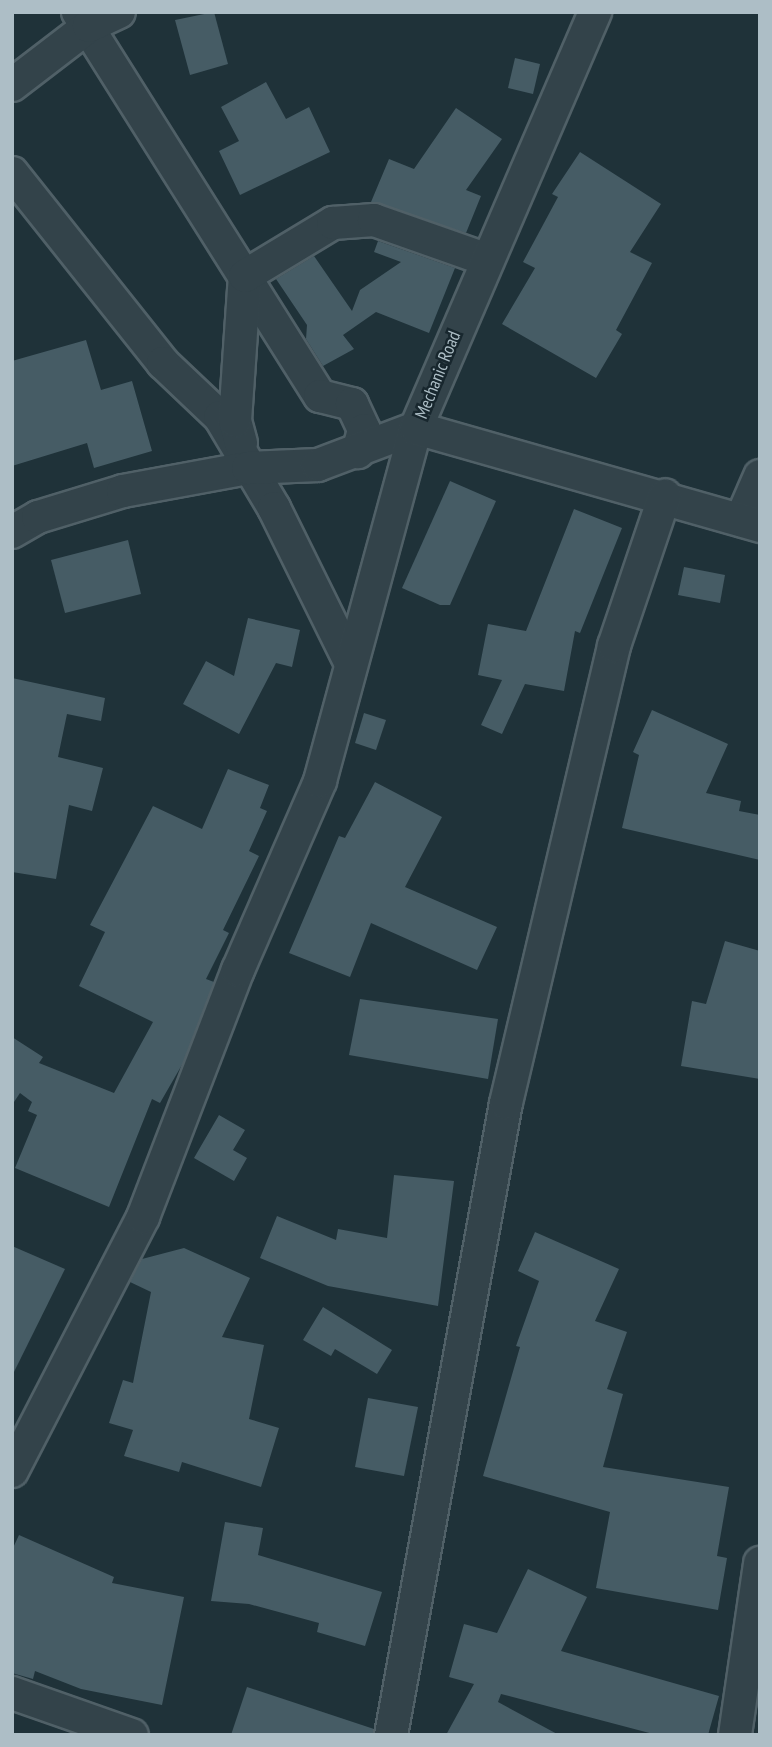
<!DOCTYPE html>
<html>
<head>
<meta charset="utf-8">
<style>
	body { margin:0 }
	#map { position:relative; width:772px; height:1747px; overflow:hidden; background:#1f3239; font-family:"PT Sans Narrow",sans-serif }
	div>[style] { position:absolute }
	.building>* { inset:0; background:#465c65 }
	.roads { filter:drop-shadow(2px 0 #506067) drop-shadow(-2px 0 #506067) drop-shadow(0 2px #506067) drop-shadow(0 -2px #506067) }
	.minor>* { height:32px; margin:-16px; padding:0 16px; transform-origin:16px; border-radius:16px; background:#33434a }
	span { translate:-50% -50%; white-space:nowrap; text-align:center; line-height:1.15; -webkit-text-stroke:5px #18272e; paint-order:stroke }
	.street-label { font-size:18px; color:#adbec6 }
	.frame { position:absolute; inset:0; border:14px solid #adbec6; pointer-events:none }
</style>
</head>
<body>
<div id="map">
	<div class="building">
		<i style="clip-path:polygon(214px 12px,228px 64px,190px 75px,175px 20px)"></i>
		<i style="clip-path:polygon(515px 58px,540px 64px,533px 94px,508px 88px)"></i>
		<i style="clip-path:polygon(266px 82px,286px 119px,309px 107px,330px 152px,240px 195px,219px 151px,239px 141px,221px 107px)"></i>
		<i style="clip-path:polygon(456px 108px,502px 139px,466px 190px,481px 196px,466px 233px,371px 202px,389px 159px,414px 169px)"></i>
		<i style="clip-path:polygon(580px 152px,661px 204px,630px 252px,652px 263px,616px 330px,622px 334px,596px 378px,502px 324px,535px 268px,523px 262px,558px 197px,552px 194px)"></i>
		<i style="clip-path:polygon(378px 241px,455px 268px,429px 333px,376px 312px,343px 335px,354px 349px,323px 366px,306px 339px,307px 325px,276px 279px,314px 256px,352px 311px,360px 290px,401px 262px,374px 252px)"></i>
		<i style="clip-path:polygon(86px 340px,101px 390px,132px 381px,152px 451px,94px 468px,87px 443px,12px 466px,12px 361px)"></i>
		<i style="clip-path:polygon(450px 481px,496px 501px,450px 605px,440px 605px,402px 588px)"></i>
		<i style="clip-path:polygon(574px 509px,622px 528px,580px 633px,575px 631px,564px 691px,525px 684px,502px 734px,481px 725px,502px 680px,478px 675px,488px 624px,526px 631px)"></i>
		<i style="clip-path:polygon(128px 540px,141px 594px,65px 613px,51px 560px)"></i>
		<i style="clip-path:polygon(684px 567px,725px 575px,720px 603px,678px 595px)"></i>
		<i style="clip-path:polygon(248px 618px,300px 630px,292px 667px,276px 663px,239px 734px,183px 704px,206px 661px,234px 676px)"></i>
		<i style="clip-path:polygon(12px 678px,105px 698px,101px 721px,67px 714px,58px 757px,103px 768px,92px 811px,69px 805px,56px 879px,12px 872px)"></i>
		<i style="clip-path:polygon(652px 710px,728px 744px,706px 793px,741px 801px,739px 811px,760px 815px,760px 860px,622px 828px,639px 755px,633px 752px)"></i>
		<i style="clip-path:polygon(364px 713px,386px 720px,376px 750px,355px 743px)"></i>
		<i style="clip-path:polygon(228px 769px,269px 785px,260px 808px,267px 811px,249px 851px,259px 856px,223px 930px,229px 933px,206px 979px,214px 982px,183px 1063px,160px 1103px,152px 1099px,109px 1207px,15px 1168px,37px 1115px,28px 1111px,32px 1102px,20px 1093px,12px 1105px,12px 1037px,43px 1057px,39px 1063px,114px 1093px,153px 1022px,79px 986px,105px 932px,90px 925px,153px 806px,202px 829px)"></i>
		<i style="clip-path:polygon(375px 782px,442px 817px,405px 887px,497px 927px,477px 970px,371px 923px,350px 977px,289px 953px,339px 836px,345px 838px)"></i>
		<i style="clip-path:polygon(725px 941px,760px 951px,760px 1079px,681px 1066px,692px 1001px,706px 1004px)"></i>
		<i style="clip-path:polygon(360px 999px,498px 1019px,488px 1079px,349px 1055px)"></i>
		<i style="clip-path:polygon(219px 1115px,245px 1130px,233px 1150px,247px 1158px,234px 1181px,194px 1158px)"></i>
		<i style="clip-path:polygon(394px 1175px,454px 1181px,438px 1306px,328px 1286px,260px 1258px,277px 1216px,336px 1240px,338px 1229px,387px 1238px)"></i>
		<i style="clip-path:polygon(535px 1232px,619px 1269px,595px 1321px,627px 1332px,607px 1389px,623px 1394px,603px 1467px,729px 1487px,717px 1556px,727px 1558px,718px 1610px,596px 1588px,610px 1512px,483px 1476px,520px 1347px,516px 1346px,539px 1281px,518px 1271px)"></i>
		<i style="clip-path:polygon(12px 1246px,65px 1269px,12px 1376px)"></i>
		<i style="clip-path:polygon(184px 1248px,250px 1278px,222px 1337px,264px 1345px,249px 1419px,279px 1428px,261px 1487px,182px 1462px,179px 1472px,124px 1456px,133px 1430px,109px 1423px,123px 1380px,133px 1383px,151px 1292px,130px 1282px,142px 1259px)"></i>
		<i style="clip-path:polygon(323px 1307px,392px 1350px,377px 1374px,335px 1349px,331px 1356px,303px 1340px)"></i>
		<i style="clip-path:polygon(368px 1398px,418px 1407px,404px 1476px,355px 1467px)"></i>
		<i style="clip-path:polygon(225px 1522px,263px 1528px,258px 1555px,382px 1592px,365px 1646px,317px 1632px,319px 1623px,249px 1604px,211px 1601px)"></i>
		<i style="clip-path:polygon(19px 1535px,114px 1577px,112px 1583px,184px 1597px,162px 1705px,81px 1689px,35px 1671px,33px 1679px,12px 1673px,12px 1550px)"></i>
		<i style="clip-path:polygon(528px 1569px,587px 1597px,561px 1651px,719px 1696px,708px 1735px,657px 1735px,501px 1694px,498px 1702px,559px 1735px,446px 1735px,474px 1684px,449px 1677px,464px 1624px,497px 1633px)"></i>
		<i style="clip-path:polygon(247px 1687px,374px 1729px,373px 1735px,231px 1735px)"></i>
	</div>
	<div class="roads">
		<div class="minor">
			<i style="left:78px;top:12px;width:454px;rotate:57.8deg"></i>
			<i style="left:320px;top:396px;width:33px;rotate:14deg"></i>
			<i style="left:352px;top:404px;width:29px;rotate:65deg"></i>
			<i style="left:364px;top:430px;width:23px;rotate:105deg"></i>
			<i style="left:12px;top:85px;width:97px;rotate:-37.5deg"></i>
			<i style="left:89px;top:26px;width:33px;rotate:-25deg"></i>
			<i style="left:12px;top:173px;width:243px;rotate:51.5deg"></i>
			<i style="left:163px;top:363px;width:79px;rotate:43.5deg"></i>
			<i style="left:220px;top:417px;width:106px;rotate:59.3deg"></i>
			<i style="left:274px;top:508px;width:174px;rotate:63.7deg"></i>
			<i style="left:241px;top:443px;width:23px;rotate:-105deg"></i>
			<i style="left:235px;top:421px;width:145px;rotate:-86.1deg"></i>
			<i style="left:245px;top:276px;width:103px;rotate:-31.1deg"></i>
			<i style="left:333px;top:223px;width:41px;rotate:-4.2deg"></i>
			<i style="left:374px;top:220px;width:118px;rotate:19.4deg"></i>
			<i style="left:741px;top:520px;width:48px;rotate:-66.6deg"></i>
			<i style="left:12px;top:532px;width:30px;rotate:-30deg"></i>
			<i style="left:38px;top:517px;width:89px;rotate:-17deg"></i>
			<i style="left:123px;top:491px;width:127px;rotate:-10.4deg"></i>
			<i style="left:248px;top:468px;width:70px;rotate:-2.5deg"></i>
			<i style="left:318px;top:465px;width:105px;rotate:-20.7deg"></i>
			<i style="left:416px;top:428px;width:453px;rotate:-66.7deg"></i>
			<i style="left:12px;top:1471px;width:286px;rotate:-62.7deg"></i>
			<i style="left:143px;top:1217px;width:265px;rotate:-69deg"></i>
			<i style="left:238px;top:970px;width:206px;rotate:-66.5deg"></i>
			<i style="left:320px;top:781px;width:366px;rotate:-74.8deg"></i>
			<i style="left:416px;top:428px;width:358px;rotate:15.9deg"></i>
			<i style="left:12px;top:1693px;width:127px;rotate:19.3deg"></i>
			<i style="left:391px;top:1735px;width:642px;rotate:-79.69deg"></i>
			<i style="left:506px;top:1103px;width:470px;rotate:-76.7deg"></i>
			<i style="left:614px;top:646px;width:159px;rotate:-71.3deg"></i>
			<i style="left:735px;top:1735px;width:174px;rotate:-81.7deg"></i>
		</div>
	</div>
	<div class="street-label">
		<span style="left:438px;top:375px;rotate:-68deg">Mechanic Road</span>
	</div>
	<div class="frame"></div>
</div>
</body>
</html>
